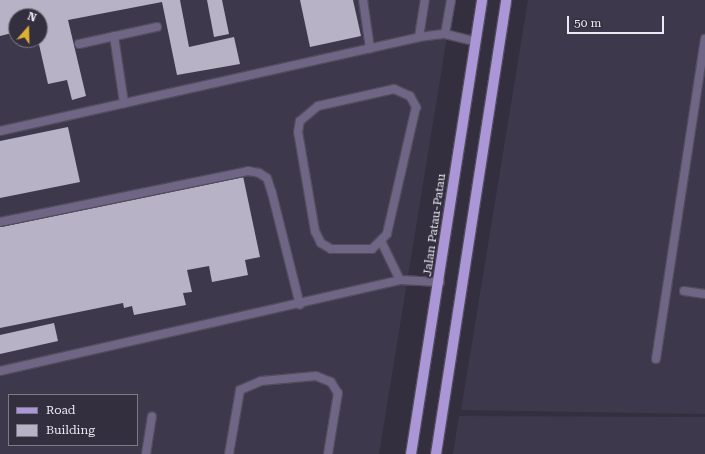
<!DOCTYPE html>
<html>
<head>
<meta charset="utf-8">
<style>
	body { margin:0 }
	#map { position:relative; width:705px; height:454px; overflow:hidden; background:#332f3f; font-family:"Roboto Serif",serif }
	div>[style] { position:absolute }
	.built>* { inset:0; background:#3e384c }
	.building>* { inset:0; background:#b7b2c6 }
	.roads { filter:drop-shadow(1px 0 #504d5c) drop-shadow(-1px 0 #504d5c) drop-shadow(0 1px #504d5c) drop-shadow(0 -1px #504d5c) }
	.lane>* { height:8px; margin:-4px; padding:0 4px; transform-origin:4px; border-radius:4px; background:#6f6685 }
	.primary>* { height:10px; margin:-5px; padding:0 5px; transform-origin:5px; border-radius:5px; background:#ab97d8 }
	span { translate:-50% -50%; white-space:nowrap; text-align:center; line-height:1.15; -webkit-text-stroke:4px #332f3f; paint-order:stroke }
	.street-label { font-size:12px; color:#ebe9f3 }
	.legend { position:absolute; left:8px; top:394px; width:130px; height:52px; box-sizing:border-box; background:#332f3f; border:1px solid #7d7987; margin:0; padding:5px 7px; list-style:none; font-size:12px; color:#ebe9f3 }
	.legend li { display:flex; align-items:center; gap:8px; height:20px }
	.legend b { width:20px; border:1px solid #7d7987 }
	.north { position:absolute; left:8px; top:8px; width:40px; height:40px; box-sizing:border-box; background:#332f3f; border:1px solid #7d7987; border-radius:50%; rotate:20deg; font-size:11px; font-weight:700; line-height:16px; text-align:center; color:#ebe9f3 }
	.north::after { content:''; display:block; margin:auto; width:14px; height:18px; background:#deb133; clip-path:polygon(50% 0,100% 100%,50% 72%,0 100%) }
	.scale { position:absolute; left:567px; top:16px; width:97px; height:18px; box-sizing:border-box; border:2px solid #ebe9f3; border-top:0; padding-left:5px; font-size:12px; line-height:14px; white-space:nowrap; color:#ebe9f3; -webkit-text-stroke:3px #332f3f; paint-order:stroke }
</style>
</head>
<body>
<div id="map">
	<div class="built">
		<i style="clip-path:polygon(evenodd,0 0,453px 0,379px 454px,0 454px,0 0,16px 16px,40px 16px,40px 40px,16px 40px,16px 16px,0 0,9px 395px,137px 395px,137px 445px,9px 445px,9px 395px)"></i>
		<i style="clip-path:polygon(528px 0,705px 0,705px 414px,461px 410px)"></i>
		<i style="clip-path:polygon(459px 416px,705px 417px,705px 454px,453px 454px)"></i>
	</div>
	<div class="building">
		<i style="clip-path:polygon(0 0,180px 0,189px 47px,234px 37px,240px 64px,177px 75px,162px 2px,68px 20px,86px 96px,72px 100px,67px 80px,48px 84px,38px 40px,40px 16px,16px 16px,16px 32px,0 36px)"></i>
		<i style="clip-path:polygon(207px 0,222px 0,229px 34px,214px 37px)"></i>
		<i style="clip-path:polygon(300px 0,353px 0,361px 36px,310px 47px)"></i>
		<i style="clip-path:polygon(68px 127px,80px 182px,0 198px,0 141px)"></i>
		<i style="clip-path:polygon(243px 176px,260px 257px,245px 260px,248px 275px,212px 282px,209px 266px,187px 270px,192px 292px,183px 293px,186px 305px,134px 315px,132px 306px,124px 308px,123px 303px,0 328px,0 227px)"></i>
		<i style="clip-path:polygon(54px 323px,58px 341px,0 354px,0 335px)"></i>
	</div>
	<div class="roads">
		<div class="lane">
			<i style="left:363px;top:0;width:49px;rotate:81.7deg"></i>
			<i style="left:445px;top:34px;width:35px;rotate:-80deg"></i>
			<i style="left:114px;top:36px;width:68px;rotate:81.5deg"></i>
			<i style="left:419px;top:37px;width:37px;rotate:-81deg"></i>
			<i style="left:79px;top:44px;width:80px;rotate:-12.3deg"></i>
			<i style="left:394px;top:89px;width:17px;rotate:24deg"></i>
			<i style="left:410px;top:96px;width:13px;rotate:61deg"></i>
			<i style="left:416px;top:107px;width:130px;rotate:102.9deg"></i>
			<i style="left:387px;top:234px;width:21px;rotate:135deg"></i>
			<i style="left:372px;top:249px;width:41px;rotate:180deg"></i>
			<i style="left:331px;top:249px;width:12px;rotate:-149deg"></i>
			<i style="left:321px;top:243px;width:13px;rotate:-117deg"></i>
			<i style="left:315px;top:231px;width:100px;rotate:-99.7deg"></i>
			<i style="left:298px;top:132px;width:11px;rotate:-80deg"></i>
			<i style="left:300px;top:121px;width:23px;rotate:-40deg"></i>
			<i style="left:318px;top:106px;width:78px;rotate:-12.6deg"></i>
			<i style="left:0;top:131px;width:429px;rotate:-12.6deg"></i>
			<i style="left:419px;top:37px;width:26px;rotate:-7deg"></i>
			<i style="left:445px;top:34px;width:32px;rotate:14deg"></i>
			<i style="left:0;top:222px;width:253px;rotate:-11.6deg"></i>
			<i style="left:248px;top:171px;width:11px;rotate:10deg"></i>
			<i style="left:259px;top:173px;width:9px;rotate:32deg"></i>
			<i style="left:267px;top:178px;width:16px;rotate:72deg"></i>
			<i style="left:272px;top:193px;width:115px;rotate:76deg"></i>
			<i style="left:382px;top:243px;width:41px;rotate:64.1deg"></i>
			<i style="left:684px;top:291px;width:21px;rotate:8deg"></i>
			<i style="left:656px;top:359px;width:324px;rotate:-81.3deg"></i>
			<i style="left:0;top:371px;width:410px;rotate:-12.8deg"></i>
			<i style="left:400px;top:280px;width:40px;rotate:2.9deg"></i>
			<i style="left:146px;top:454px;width:38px;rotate:-81deg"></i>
			<i style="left:229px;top:454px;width:65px;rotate:-80.2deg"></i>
			<i style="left:240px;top:390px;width:23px;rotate:-23deg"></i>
			<i style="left:261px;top:381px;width:55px;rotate:-5.2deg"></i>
			<i style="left:316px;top:376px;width:16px;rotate:22deg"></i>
			<i style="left:331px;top:382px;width:13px;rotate:58deg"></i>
			<i style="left:338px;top:393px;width:62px;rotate:99.3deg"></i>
		</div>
		<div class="primary">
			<i style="left:411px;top:454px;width:460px;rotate:-81.1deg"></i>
			<i style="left:436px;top:454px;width:459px;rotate:-81.2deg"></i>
		</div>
	</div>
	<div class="street-label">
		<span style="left:435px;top:225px;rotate:-82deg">Jalan Patau-Patau</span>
	</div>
	<ul class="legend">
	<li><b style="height:5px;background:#ab97d8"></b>Road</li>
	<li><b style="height:11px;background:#b7b2c6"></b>Building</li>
	</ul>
	<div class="north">N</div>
	<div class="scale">50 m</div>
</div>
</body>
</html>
